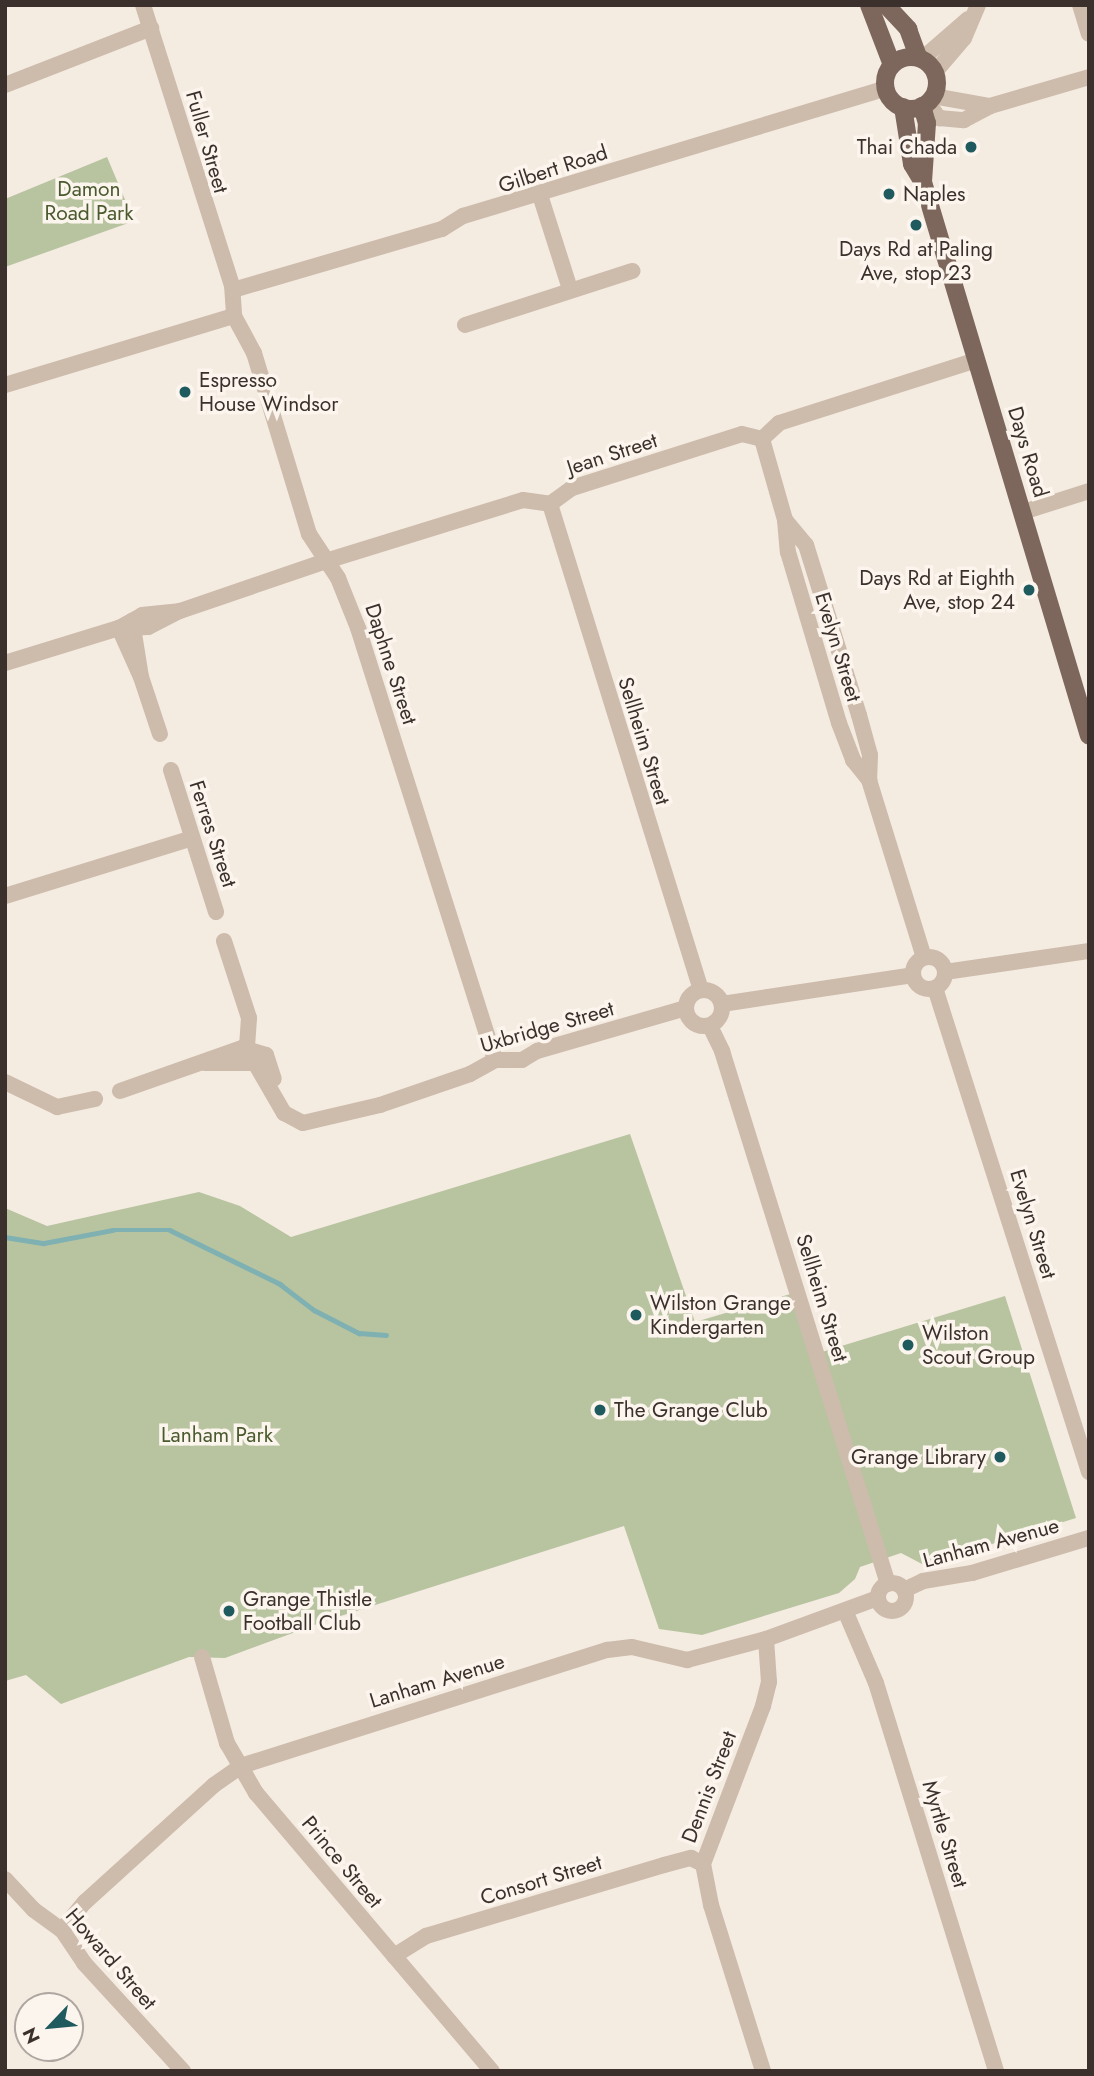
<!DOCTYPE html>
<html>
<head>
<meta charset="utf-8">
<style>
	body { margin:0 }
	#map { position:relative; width:1094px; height:2076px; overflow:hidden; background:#f4ebe1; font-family:Jost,sans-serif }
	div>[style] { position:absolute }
	.green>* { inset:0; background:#b8c4a0 }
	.stream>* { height:4.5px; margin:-2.25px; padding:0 2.25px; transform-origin:2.25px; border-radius:2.25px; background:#7fb0b2 }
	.minor>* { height:16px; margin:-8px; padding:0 8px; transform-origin:8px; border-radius:8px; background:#cdbbac }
	.minor>.ring { margin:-8px; padding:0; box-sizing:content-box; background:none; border:16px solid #cdbbac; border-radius:50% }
	.major>* { height:18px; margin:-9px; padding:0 9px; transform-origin:9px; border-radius:9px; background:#7d675c }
	.major>.ring { margin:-9px; padding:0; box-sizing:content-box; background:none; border:18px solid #7d675c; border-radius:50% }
	.dots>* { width:19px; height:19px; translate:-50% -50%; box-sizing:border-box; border:4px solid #fbf5ee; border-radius:50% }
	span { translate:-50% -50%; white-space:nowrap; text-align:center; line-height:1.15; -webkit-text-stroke:7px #fbf5ee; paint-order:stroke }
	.street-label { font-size:21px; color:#3b302b }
	.poi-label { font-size:21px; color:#3b302b }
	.right { translate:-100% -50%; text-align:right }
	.left { translate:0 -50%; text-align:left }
	.park-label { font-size:21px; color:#4a5a2e }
	.frame { position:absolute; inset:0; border:7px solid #3b302b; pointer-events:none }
	.north { position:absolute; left:14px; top:1992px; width:70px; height:70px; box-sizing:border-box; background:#fbf5ee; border:2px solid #aea6a0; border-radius:50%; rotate:244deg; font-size:19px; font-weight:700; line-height:28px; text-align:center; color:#3b302b }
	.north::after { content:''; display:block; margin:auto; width:24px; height:32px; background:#1f5a5e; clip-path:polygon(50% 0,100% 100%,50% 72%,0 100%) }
</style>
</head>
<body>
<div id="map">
	<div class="green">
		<i style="clip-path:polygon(107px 157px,134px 221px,5px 267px,5px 199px)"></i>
		<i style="clip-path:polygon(630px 1134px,695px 1322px,794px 1293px,812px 1355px,1005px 1296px,1076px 1518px,924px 1565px,901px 1553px,860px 1567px,855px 1579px,839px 1593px,702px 1635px,659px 1629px,624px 1526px,331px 1619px,225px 1658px,189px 1657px,61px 1704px,26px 1675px,5px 1681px,5px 1208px,47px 1226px,199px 1192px,240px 1206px,291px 1237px)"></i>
	</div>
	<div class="stream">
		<i style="left:5px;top:1237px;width:39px;rotate:9deg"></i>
		<i style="left:44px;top:1243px;width:70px;rotate:-10.7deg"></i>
		<i style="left:113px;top:1230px;width:57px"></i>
		<i style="left:170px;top:1230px;width:123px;rotate:26.1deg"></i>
		<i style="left:280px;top:1284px;width:43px;rotate:37.4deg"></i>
		<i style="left:314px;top:1310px;width:51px;rotate:27.1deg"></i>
		<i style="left:359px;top:1333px;width:27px;rotate:4deg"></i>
	</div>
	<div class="minor">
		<i style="left:143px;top:5px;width:294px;rotate:72.4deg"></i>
		<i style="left:232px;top:285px;width:31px;rotate:86deg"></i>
		<i style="left:234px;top:316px;width:42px;rotate:61.6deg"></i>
		<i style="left:254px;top:353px;width:189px;rotate:73.1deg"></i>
		<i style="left:309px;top:534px;width:53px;rotate:56.6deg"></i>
		<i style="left:338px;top:578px;width:54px;rotate:68.2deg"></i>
		<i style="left:358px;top:628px;width:453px;rotate:72.4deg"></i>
		<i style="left:1080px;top:5px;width:30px;rotate:73deg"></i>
		<i style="left:922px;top:59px;width:61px;rotate:-41deg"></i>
		<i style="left:935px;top:72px;width:45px;rotate:-49.5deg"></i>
		<i style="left:964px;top:38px;width:36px;rotate:-67deg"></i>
		<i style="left:5px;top:85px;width:157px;rotate:-21.3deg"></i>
		<i style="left:933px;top:96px;width:58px;rotate:10deg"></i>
		<i style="left:928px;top:103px;width:19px;rotate:54deg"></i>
		<i style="left:939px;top:118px;width:25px;rotate:5deg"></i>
		<i style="left:964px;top:120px;width:30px;rotate:-28deg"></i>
		<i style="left:990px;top:106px;width:103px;rotate:-16.3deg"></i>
		<i style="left:540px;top:195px;width:99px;rotate:72.3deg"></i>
		<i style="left:233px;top:290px;width:218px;rotate:-16.3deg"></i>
		<i style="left:442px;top:229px;width:25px;rotate:-32deg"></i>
		<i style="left:463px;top:216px;width:442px;rotate:-16.8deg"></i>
		<i style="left:465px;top:325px;width:176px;rotate:-17.9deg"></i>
		<i style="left:5px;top:385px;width:239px;rotate:-16.8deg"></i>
		<i style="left:762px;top:439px;width:84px;rotate:74.1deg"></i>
		<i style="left:785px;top:520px;width:32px;rotate:85deg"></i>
		<i style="left:788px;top:552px;width:178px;rotate:73.4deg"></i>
		<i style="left:839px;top:723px;width:40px;rotate:69deg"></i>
		<i style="left:853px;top:760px;width:26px;rotate:51deg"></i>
		<i style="left:550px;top:504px;width:509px;rotate:72.74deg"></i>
		<i style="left:1023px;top:512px;width:69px;rotate:-17.7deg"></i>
		<i style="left:785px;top:520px;width:33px;rotate:50deg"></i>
		<i style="left:806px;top:545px;width:178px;rotate:72.7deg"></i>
		<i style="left:859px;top:715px;width:41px;rotate:74.6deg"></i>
		<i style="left:870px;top:755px;width:25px;rotate:92deg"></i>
		<i style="left:869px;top:780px;width:186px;rotate:72.8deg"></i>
		<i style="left:132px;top:621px;width:57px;rotate:80.9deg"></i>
		<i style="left:141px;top:677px;width:60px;rotate:71.6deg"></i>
		<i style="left:119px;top:628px;width:29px;rotate:-2deg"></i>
		<i style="left:148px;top:627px;width:36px;rotate:-27deg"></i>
		<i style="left:180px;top:611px;width:154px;rotate:-18.9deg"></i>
		<i style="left:326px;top:561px;width:206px;rotate:-17.2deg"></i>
		<i style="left:523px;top:500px;width:27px;rotate:8deg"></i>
		<i style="left:550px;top:504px;width:27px;rotate:-36deg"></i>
		<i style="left:572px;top:488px;width:178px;rotate:-17.6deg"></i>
		<i style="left:742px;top:434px;width:21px;rotate:14deg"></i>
		<i style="left:762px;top:439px;width:23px;rotate:-43deg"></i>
		<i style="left:779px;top:423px;width:207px;rotate:-17.7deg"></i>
		<i style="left:119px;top:628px;width:51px;rotate:65.9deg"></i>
		<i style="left:5px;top:663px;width:119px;rotate:-17.1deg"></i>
		<i style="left:119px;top:628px;width:26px;rotate:-29deg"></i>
		<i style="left:142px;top:615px;width:37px;rotate:-6deg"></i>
		<i style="left:171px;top:770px;width:149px;rotate:72.4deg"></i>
		<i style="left:5px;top:896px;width:196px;rotate:-17.2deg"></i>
		<i style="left:224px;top:941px;width:81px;rotate:72deg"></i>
		<i style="left:249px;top:1018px;width:30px;rotate:94deg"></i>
		<i style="left:247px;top:1048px;width:9px;rotate:126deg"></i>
		<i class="ring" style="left:913px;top:957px;width:16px;height:16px"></i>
		<i style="left:945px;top:972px;width:146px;rotate:-8.3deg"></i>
		<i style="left:935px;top:988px;width:508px;rotate:72.35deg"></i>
		<i class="ring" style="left:686px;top:990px;width:20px;height:20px"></i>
		<i style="left:722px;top:1004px;width:193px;rotate:-8.6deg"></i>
		<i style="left:710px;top:1026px;width:28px;rotate:64deg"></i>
		<i style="left:722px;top:1051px;width:558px;rotate:72.7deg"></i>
		<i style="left:205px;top:1063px;width:50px"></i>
		<i style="left:255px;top:1063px;width:58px;rotate:59.9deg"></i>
		<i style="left:284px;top:1113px;width:21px;rotate:28deg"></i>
		<i style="left:303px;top:1123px;width:79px;rotate:-13.2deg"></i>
		<i style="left:380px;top:1105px;width:95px;rotate:-19deg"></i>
		<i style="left:470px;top:1074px;width:29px;rotate:-29deg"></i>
		<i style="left:495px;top:1060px;width:27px"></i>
		<i style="left:522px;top:1060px;width:17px;rotate:-31deg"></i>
		<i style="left:537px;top:1051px;width:155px;rotate:-16.1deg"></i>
		<i style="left:5px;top:1082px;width:58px;rotate:25.7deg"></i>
		<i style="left:57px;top:1107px;width:39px;rotate:-12deg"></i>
		<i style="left:120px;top:1091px;width:129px;rotate:-19.4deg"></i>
		<i style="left:242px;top:1048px;width:25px;rotate:16deg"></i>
		<i style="left:266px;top:1055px;width:25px;rotate:72deg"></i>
		<i class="ring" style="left:878px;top:1583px;width:12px;height:12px"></i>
		<i style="left:904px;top:1590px;width:21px;rotate:-25deg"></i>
		<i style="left:923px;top:1581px;width:50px;rotate:-9.3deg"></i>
		<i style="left:972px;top:1573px;width:122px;rotate:-16.7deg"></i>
		<i style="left:846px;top:1613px;width:76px;rotate:66.8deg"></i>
		<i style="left:876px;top:1683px;width:406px;rotate:72.8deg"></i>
		<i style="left:202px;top:1657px;width:90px;rotate:73.8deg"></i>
		<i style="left:227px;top:1743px;width:58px;rotate:59.9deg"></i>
		<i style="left:256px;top:1793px;width:365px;rotate:49.7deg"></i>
		<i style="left:5px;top:1879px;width:42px;rotate:46.9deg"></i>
		<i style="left:34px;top:1910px;width:34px;rotate:36deg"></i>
		<i style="left:62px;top:1930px;width:40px;rotate:56deg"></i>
		<i style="left:84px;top:1963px;width:147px;rotate:47.5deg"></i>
		<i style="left:62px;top:1930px;width:36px;rotate:-51deg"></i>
		<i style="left:85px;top:1902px;width:174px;rotate:-42.2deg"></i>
		<i style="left:214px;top:1785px;width:33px;rotate:-35deg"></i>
		<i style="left:241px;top:1766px;width:384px;rotate:-17.6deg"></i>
		<i style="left:607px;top:1650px;width:25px;rotate:-7deg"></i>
		<i style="left:632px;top:1647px;width:57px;rotate:13.3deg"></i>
		<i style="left:687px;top:1660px;width:82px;rotate:-14.9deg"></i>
		<i style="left:766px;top:1639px;width:119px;rotate:-20.1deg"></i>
		<i style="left:394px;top:1956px;width:38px;rotate:-32deg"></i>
		<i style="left:426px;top:1936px;width:248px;rotate:-16.6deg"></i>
		<i style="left:664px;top:1865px;width:28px;rotate:-15deg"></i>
		<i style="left:691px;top:1858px;width:13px;rotate:27deg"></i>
		<i style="left:763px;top:2071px;width:174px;rotate:-107.4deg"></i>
		<i style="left:711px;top:1905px;width:42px;rotate:-101deg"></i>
		<i style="left:703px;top:1864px;width:169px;rotate:-69.2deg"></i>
		<i style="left:763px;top:1706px;width:25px;rotate:-76deg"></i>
		<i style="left:769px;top:1682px;width:43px;rotate:-94deg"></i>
	</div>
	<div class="major">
		<i style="left:869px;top:5px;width:64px;rotate:69deg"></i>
		<i style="left:886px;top:5px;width:33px;rotate:47deg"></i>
		<i style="left:908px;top:29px;width:30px;rotate:70deg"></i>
		<i class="ring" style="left:885px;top:57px;width:34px;height:34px"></i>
		<i style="left:922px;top:106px;width:18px;rotate:74deg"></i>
		<i style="left:927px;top:123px;width:59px;rotate:93.9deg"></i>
		<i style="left:903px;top:107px;width:58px;rotate:81deg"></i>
		<i style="left:912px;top:164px;width:21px;rotate:59deg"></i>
		<i style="left:923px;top:182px;width:578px;rotate:73.32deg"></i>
	</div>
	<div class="dots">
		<i style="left:971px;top:147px;background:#1f5a5e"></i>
		<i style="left:889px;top:194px;background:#1f5a5e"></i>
		<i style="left:916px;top:225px;background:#1f5a5e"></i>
		<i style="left:185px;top:392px;background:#1f5a5e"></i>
		<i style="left:1029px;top:590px;background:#1f5a5e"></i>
		<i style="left:636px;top:1315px;background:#1f5a5e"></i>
		<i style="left:908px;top:1345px;background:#1f5a5e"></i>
		<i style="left:600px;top:1410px;background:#1f5a5e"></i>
		<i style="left:1000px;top:1457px;background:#1f5a5e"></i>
		<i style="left:229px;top:1611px;background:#1f5a5e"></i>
	</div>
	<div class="street-label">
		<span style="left:207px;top:142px;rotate:74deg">Fuller Street</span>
		<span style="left:553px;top:169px;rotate:-18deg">Gilbert Road</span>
		<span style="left:1028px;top:452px;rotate:73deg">Days Road</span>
		<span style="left:612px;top:454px;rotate:-18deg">Jean Street</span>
		<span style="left:838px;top:647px;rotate:73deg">Evelyn Street</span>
		<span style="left:391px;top:664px;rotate:72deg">Daphne Street</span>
		<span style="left:644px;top:741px;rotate:73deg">Sellheim Street</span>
		<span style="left:213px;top:834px;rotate:72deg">Ferres Street</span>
		<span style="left:547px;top:1027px;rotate:-16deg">Uxbridge Street</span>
		<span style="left:1033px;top:1224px;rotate:73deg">Evelyn Street</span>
		<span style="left:822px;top:1298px;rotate:73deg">Sellheim Street</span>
		<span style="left:991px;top:1543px;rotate:-15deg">Lanham Avenue</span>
		<span style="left:437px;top:1681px;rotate:-17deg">Lanham Avenue</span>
		<span style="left:709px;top:1787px;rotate:-69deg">Dennis Street</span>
		<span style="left:945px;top:1834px;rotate:73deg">Myrtle Street</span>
		<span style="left:342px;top:1862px;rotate:50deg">Prince Street</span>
		<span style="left:541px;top:1880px;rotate:-17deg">Consort Street</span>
		<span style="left:111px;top:1959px;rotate:49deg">Howard Street</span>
	</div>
	<div class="poi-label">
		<span class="right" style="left:957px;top:147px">Thai Chada</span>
		<span class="left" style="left:903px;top:194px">Naples</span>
		<span style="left:916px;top:261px">Days Rd at Paling<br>Ave, stop 23</span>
		<span class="left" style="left:199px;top:392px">Espresso<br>House Windsor</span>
		<span class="right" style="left:1015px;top:590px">Days Rd at Eighth<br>Ave, stop 24</span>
		<span class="left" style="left:650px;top:1315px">Wilston Grange<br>Kindergarten</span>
		<span class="left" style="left:922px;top:1345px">Wilston<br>Scout Group</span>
		<span class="left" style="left:614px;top:1410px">The Grange Club</span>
		<span class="right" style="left:986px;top:1457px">Grange Library</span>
		<span class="left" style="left:243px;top:1611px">Grange Thistle<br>Football Club</span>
	</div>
	<div class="park-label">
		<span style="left:89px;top:201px">Damon<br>Road Park</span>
		<span style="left:217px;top:1435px">Lanham Park</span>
	</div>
	<div class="frame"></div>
	<div class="north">N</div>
</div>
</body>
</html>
